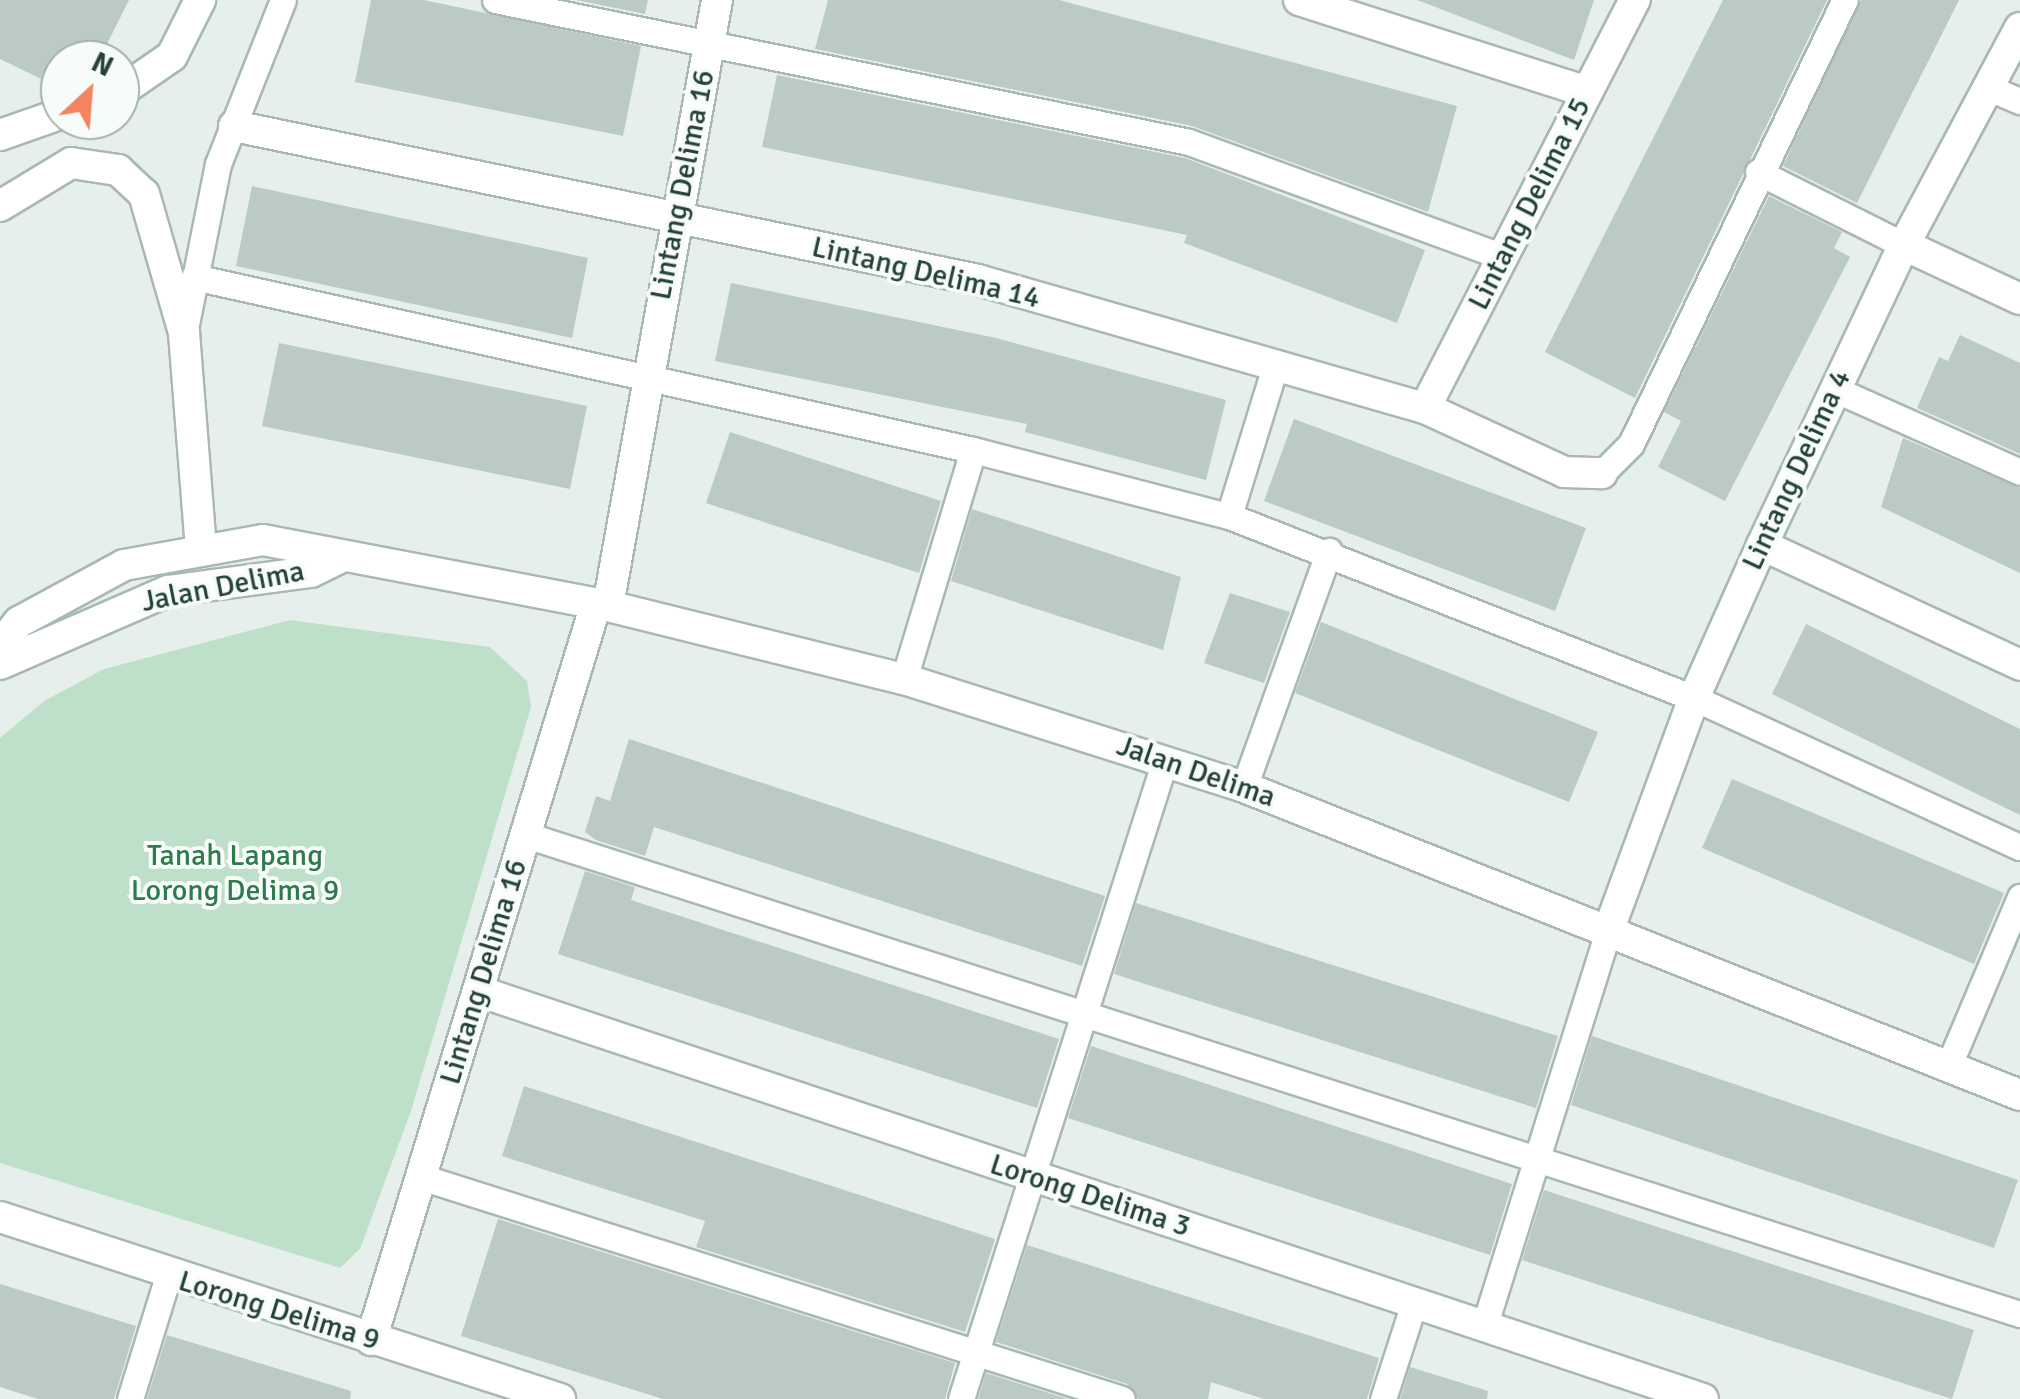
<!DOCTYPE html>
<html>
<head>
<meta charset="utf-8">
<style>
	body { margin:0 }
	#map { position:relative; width:2020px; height:1399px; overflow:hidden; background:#e6efeb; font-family:Signika,sans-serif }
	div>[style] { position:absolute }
	.green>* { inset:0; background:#bfe0c8 }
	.building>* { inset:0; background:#bbcac4 }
	.roads { filter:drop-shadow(2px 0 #a8b8b2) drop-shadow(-2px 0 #a8b8b2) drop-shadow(0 2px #a8b8b2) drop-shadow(0 -2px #a8b8b2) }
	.service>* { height:25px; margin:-12.5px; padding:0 12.5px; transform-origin:12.5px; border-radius:12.5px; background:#fff }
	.minor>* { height:30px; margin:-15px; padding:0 15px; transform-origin:15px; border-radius:15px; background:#fff }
	.tertiary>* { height:30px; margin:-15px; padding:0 15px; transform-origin:15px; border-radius:15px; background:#fff }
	span { translate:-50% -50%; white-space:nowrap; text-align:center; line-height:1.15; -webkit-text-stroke:8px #f7fbf9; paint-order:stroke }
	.street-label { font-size:30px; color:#24423a }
	.park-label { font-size:30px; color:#2d7a4b }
	.north { position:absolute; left:40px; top:40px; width:100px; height:100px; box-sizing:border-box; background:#f7fbf9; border:2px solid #a3b1ad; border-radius:50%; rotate:26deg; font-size:28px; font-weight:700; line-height:40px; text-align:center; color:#24423a }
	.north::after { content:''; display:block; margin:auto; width:35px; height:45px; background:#f4845f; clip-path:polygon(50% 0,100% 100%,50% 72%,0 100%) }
</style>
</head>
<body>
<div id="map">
	<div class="green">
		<i style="clip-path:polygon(290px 620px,490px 647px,527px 681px,531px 707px,411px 1111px,360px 1249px,340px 1268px,0 1163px,0 738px,44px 701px,104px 669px)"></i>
	</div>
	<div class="building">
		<i style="clip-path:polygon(0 0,129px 0,99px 60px,60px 60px,60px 88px,0 59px)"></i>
		<i style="clip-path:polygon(371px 0,424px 0,641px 46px,623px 136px,355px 82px)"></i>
		<i style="clip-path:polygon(576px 0,648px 0,645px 14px)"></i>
		<i style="clip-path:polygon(828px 0,1059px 0,1457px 106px,1428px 212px,1192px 126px,815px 49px)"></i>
		<i style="clip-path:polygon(1417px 0,1594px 0,1574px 60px)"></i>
		<i style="clip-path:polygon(1723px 0,1827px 0,1635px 398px,1545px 352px)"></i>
		<i style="clip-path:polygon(1861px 0,1959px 0,1857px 203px,1783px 166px)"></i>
		<i style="clip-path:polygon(777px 75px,1185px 158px,1425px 250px,1397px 323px,1184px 243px,1187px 235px,762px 147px)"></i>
		<i style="clip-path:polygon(252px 186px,588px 258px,572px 338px,236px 266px)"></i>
		<i style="clip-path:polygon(1769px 196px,1842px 232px,1834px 248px,1850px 257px,1725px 501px,1658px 467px,1681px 421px,1664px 412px)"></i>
		<i style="clip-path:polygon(731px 283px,996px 338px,1226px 400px,1206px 480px,1025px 432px,1027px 424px,715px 361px)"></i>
		<i style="clip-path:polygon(1960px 335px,2020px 363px,2020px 454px,1917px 408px,1939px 357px,1948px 361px)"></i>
		<i style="clip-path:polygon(279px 343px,587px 406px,570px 489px,262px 426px)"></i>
		<i style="clip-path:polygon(1294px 419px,1586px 528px,1555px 611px,1264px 501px)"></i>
		<i style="clip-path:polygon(730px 432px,941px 501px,919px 573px,706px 503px)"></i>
		<i style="clip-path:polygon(1903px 438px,2020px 488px,2020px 573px,1881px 507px)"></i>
		<i style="clip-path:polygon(972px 509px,1181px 577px,1163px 650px,951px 581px)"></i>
		<i style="clip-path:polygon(1230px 593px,1290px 612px,1264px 683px,1204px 663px)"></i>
		<i style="clip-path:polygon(1321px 622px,1598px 732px,1569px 802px,1295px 693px)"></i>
		<i style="clip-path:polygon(1806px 624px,2020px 729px,2020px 815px,1772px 694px)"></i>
		<i style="clip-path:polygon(629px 739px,1105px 896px,1082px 966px,654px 827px,645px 856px,596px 840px,585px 832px,596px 796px,610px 801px)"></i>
		<i style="clip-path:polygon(1732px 779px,2004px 893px,1974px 964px,1702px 848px)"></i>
		<i style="clip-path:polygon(585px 871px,635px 887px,631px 900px,1059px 1039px,1037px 1108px,558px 954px)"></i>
		<i style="clip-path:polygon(1136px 903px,1558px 1036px,1536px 1108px,1114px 974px)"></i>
		<i style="clip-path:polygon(1592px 1036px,2018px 1180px,1994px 1248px,1571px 1105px)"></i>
		<i style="clip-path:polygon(1091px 1046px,1512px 1184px,1490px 1255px,1068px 1118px)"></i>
		<i style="clip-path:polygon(524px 1086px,995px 1239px,965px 1332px,696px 1247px,705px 1221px,502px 1156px)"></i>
		<i style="clip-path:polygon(1544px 1190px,1974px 1330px,1952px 1399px,1522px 1260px)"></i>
		<i style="clip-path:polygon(498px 1219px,955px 1363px,945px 1399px,663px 1399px,461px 1336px)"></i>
		<i style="clip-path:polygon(1027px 1245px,1379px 1358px,1367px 1399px,1264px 1399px,1211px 1382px,1208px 1399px,1138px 1399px,1127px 1384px,996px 1342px)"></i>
		<i style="clip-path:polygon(0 1284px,136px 1326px,114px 1399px,38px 1399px,0 1387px)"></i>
		<i style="clip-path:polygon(167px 1335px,351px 1391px,350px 1399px,147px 1399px)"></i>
		<i style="clip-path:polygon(1410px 1367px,1488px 1391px,1487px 1399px,1400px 1399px)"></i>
		<i style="clip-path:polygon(986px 1373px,1068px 1399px,978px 1399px)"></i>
	</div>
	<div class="roads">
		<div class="service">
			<i style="left:495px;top:0;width:708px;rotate:11.56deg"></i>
			<i style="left:1189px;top:142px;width:334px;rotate:20.1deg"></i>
			<i style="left:1989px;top:88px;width:34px;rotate:23deg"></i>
			<i style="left:1758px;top:172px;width:163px;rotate:26.6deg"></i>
			<i style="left:194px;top:277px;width:798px;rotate:12.52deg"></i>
			<i style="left:973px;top:450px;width:264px;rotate:14.5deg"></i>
			<i style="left:1229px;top:516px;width:499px;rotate:21.4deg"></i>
			<i style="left:1694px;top:698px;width:358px;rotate:24.6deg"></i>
			<i style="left:185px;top:329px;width:168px;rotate:-78.7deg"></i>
			<i style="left:218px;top:164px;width:176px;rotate:-68.4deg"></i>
			<i style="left:1834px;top:389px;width:204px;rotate:24deg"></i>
			<i style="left:1602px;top:473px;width:41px;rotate:-45deg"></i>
			<i style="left:1631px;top:444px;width:493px;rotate:-64.3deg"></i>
			<i style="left:1229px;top:516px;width:160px;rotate:-72.9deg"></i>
			<i style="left:904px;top:679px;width:239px;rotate:-73.2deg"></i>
			<i style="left:1244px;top:787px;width:251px;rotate:-70.2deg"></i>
			<i style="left:526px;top:835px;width:1569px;rotate:17.78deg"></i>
			<i style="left:1948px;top:1067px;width:185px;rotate:-67deg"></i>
			<i style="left:421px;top:1177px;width:735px;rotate:17.57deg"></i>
			<i style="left:1484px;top:1327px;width:417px;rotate:-72.6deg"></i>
			<i style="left:130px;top:1399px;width:129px;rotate:-72.8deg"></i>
			<i style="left:961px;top:1399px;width:671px;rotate:-72.29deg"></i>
			<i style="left:1383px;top:1399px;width:101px;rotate:-72.1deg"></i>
		</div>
		<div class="minor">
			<i style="left:1299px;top:0;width:302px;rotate:17.7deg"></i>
			<i style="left:120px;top:92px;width:63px;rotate:-34.7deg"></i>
			<i style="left:172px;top:56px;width:63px;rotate:-63.4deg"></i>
			<i style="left:234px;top:126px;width:760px;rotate:11.69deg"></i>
			<i style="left:978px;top:280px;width:465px;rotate:16deg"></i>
			<i style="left:1425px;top:408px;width:153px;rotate:24.7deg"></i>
			<i style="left:1564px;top:472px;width:38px;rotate:2deg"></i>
			<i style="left:0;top:135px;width:64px;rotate:-19.3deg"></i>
			<i style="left:0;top:206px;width:83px;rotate:-31.2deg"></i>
			<i style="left:71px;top:163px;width:48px;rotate:8.5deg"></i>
			<i style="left:118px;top:170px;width:35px;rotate:43deg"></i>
			<i style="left:144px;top:194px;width:145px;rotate:73.9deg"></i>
			<i style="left:184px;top:333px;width:216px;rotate:85.5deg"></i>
			<i style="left:1904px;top:245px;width:128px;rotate:25deg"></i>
			<i style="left:1425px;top:408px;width:459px;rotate:-62.8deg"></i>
			<i style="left:1762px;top:545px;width:285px;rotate:24.9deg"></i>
			<i style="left:608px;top:606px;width:616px;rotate:-79.8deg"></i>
			<i style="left:1609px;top:929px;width:246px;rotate:-69.8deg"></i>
			<i style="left:1694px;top:698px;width:167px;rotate:-66deg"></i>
			<i style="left:1762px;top:545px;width:332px;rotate:-64.7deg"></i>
			<i style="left:1904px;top:245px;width:246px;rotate:-61.9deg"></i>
			<i style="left:478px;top:991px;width:1291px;rotate:18.42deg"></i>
			<i style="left:0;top:1217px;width:589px;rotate:18deg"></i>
			<i style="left:371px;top:1340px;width:770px;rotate:-73deg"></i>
		</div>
		<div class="tertiary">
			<i style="left:0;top:646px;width:31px;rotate:-52deg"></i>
			<i style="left:19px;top:622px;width:119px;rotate:-28.5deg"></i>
			<i style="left:124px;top:565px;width:141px;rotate:-10.2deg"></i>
			<i style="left:263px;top:540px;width:351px;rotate:10.8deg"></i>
			<i style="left:608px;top:606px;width:305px;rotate:13.9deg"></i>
			<i style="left:904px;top:679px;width:357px;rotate:17.6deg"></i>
			<i style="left:1244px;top:787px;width:835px;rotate:21.65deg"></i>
			<i style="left:0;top:664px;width:183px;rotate:-23.5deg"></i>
			<i style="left:168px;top:591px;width:144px;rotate:-7.6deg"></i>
			<i style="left:311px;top:572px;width:30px;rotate:-26deg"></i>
		</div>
	</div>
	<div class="street-label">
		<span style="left:683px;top:185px;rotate:-79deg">Lintang Delima 16</span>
		<span style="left:1530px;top:204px;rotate:-63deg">Lintang Delima 15</span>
		<span style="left:926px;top:273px;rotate:13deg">Lintang Delima 14</span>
		<span style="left:1797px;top:470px;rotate:-65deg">Lintang Delima 4</span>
		<span style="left:223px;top:587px;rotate:-11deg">Jalan Delima</span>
		<span style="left:1196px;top:772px;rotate:19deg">Jalan Delima</span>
		<span style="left:484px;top:972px;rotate:-73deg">Lintang Delima 16</span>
		<span style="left:1090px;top:1196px;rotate:18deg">Lorong Delima 3</span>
		<span style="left:279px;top:1311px;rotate:17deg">Lorong Delima 9</span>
	</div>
	<div class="park-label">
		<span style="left:235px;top:873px">Tanah Lapang<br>Lorong Delima 9</span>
	</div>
	<div class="north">N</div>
</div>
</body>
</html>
